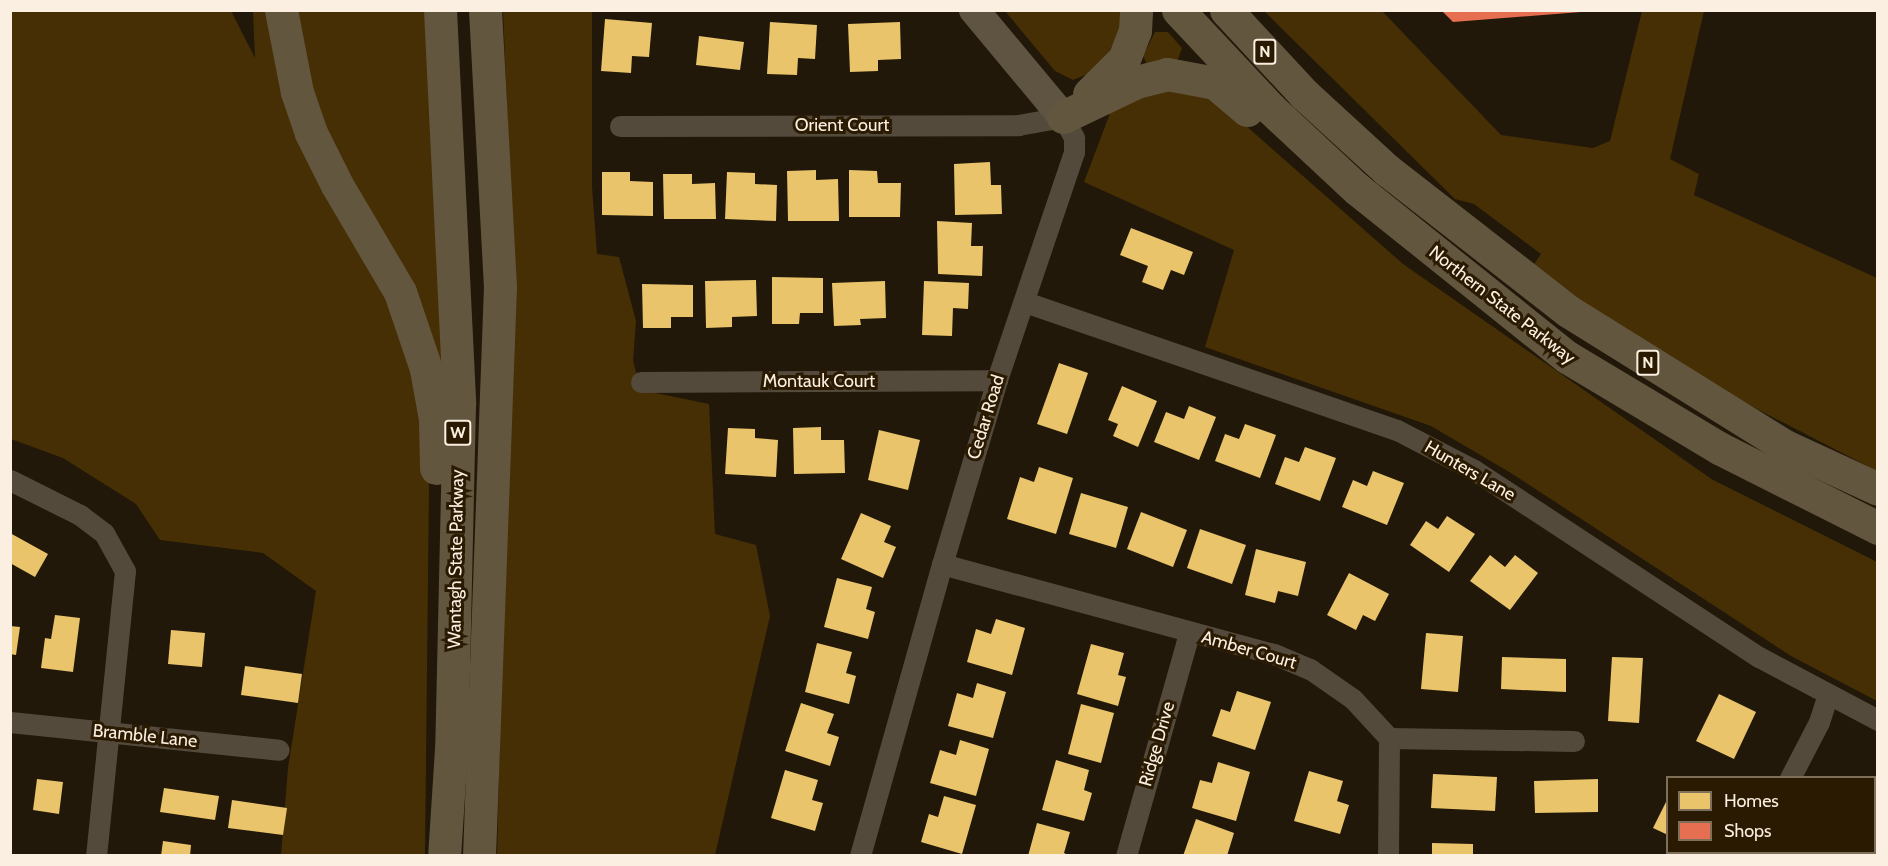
<!DOCTYPE html>
<html>
<head>
<meta charset="utf-8">
<style>
	body { margin:0 }
	#map { position:relative; width:1888px; height:866px; overflow:hidden; background:#21180a; font-family:Cabin,sans-serif }
	div>[style] { position:absolute }
	.green>* { inset:0; background:#462f04 }
	.homes>* { inset:0; background:#e9c46a }
	.shops>* { inset:0; background:#e76f51 }
	.street>* { height:21px; margin:-10.5px; padding:0 10.5px; transform-origin:10.5px; border-radius:10.5px; background:#544a3b }
	.secondary>* { height:30px; margin:-15px; padding:0 15px; transform-origin:15px; border-radius:15px; background:#5f5442 }
	.highway>* { height:33px; margin:-16.5px; padding:0 16.5px; transform-origin:16.5px; border-radius:16.5px; background:#63563f }
	span { translate:-50% -50%; white-space:nowrap; text-align:center; line-height:1.15; -webkit-text-stroke:6px #2a1a01; paint-order:stroke }
	.shield-label span { padding:2px 4px; background:#2a1a01; border:2px solid; border-radius:4px; -webkit-text-stroke-width:0 }
	.shield-label { font-size:16px; color:#faefe0; font-weight:700 }
	.street-label { font-size:18px; color:#faefe0 }
	.frame { position:absolute; inset:0; border:12px solid #faefe0; pointer-events:none }
	.legend { position:absolute; left:1666px; top:776px; width:210px; height:78px; box-sizing:border-box; background:#2a1a01; border:2px solid #7d6f5a; margin:0; padding:8px 10px; list-style:none; font-size:18px; color:#faefe0 }
	.legend li { display:flex; align-items:center; gap:12px; height:30px }
	.legend b { width:30px; border:2px solid #7d6f5a }
</style>
</head>
<body>
<div id="map">
	<div class="green">
		<i style="clip-path:polygon(11px 11px,231px 11px,255px 58px,253px 11px,272px 11px,415px 368px,429px 486px,425px 855px,281px 855px,288px 768px,316px 591px,263px 553px,160px 540px,136px 504px,63px 458px,11px 439px)"></i>
		<i style="clip-path:polygon(294px 11px,427px 11px,441px 264px,441px 407px,308px 87px)"></i>
		<i style="clip-path:polygon(503px 11px,592px 11px,592px 187px,597px 254px,619px 257px,636px 321px,633px 361px,641px 390px,709px 404px,715px 534px,756px 545px,770px 616px,715px 855px,497px 856px,512px 226px)"></i>
		<i style="clip-path:polygon(1005px 11px,1126px 11px,1127px 17px,1100px 69px,1073px 80px,1055px 71px)"></i>
		<i style="clip-path:polygon(1264px 11px,1382px 11px,1501px 135px,1593px 148px,1610px 141px,1642px 11px,1704px 11px,1670px 159px,1699px 174px,1694px 195px,1877px 278px,1877px 471px,1757px 409px,1655px 351px,1532px 267px,1541px 254px,1474px 204px,1455px 199px)"></i>
		<i style="clip-path:polygon(1155px 32px,1168px 32px,1182px 48px,1177px 62px,1147px 64px,1143px 56px)"></i>
		<i style="clip-path:polygon(1204px 83px,1236px 117px,1403px 264px,1713px 480px,1877px 562px,1877px 701px,1791px 656px,1511px 473px,1431px 426px,1205px 347px,1234px 250px,1084px 182px,1112px 108px,1139px 87px)"></i>
	</div>
	<div class="homes">
		<i style="clip-path:polygon(605px 19px,652px 23px,649px 57px,632px 56px,631px 73px,601px 71px)"></i>
		<i style="clip-path:polygon(770px 22px,817px 25px,815px 59px,798px 58px,797px 75px,767px 74px)"></i>
		<i style="clip-path:polygon(900px 22px,901px 59px,878px 60px,878px 71px,850px 72px,848px 24px)"></i>
		<i style="clip-path:polygon(699px 36px,744px 42px,740px 70px,696px 65px)"></i>
		<i style="clip-path:polygon(990px 162px,991px 185px,1001px 185px,1002px 214px,955px 215px,954px 164px)"></i>
		<i style="clip-path:polygon(816px 170px,816px 180px,838px 179px,839px 221px,788px 221px,787px 171px)"></i>
		<i style="clip-path:polygon(849px 170px,877px 171px,878px 183px,901px 183px,900px 217px,849px 217px)"></i>
		<i style="clip-path:polygon(602px 172px,630px 172px,630px 181px,653px 182px,653px 216px,602px 215px)"></i>
		<i style="clip-path:polygon(727px 172px,755px 173px,755px 184px,777px 185px,776px 221px,725px 219px)"></i>
		<i style="clip-path:polygon(663px 174px,692px 174px,692px 184px,715px 183px,716px 219px,664px 219px)"></i>
		<i style="clip-path:polygon(937px 221px,972px 223px,971px 246px,983px 246px,982px 276px,938px 274px)"></i>
		<i style="clip-path:polygon(1131px 228px,1193px 252px,1184px 275px,1171px 270px,1163px 290px,1142px 282px,1148px 266px,1120px 255px)"></i>
		<i style="clip-path:polygon(772px 277px,823px 278px,823px 313px,800px 313px,799px 324px,772px 324px)"></i>
		<i style="clip-path:polygon(756px 280px,757px 316px,732px 317px,732px 327px,706px 328px,705px 281px)"></i>
		<i style="clip-path:polygon(885px 281px,886px 318px,860px 319px,861px 325px,834px 326px,832px 283px)"></i>
		<i style="clip-path:polygon(924px 281px,969px 283px,968px 309px,953px 308px,952px 336px,922px 335px)"></i>
		<i style="clip-path:polygon(642px 284px,693px 285px,693px 317px,671px 317px,671px 328px,643px 328px)"></i>
		<i style="clip-path:polygon(1059px 363px,1088px 373px,1067px 434px,1037px 424px)"></i>
		<i style="clip-path:polygon(1122px 386px,1157px 401px,1138px 447px,1113px 436px,1118px 424px,1108px 420px)"></i>
		<i style="clip-path:polygon(1189px 406px,1216px 417px,1199px 460px,1154px 442px,1166px 412px,1184px 419px)"></i>
		<i style="clip-path:polygon(1245px 424px,1276px 435px,1260px 478px,1215px 461px,1225px 434px,1239px 439px)"></i>
		<i style="clip-path:polygon(821px 427px,821px 440px,844px 440px,845px 473px,794px 474px,793px 428px)"></i>
		<i style="clip-path:polygon(728px 428px,755px 429px,755px 438px,778px 440px,776px 477px,725px 474px)"></i>
		<i style="clip-path:polygon(879px 430px,920px 440px,908px 490px,868px 480px)"></i>
		<i style="clip-path:polygon(1305px 447px,1336px 458px,1320px 501px,1275px 484px,1285px 457px,1299px 462px)"></i>
		<i style="clip-path:polygon(1039px 467px,1073px 478px,1056px 534px,1007px 519px,1020px 477px,1034px 482px)"></i>
		<i style="clip-path:polygon(1373px 471px,1404px 483px,1387px 525px,1342px 507px,1353px 480px,1367px 486px)"></i>
		<i style="clip-path:polygon(1081px 493px,1128px 507px,1116px 548px,1069px 534px)"></i>
		<i style="clip-path:polygon(1141px 512px,1187px 530px,1173px 567px,1127px 549px)"></i>
		<i style="clip-path:polygon(861px 513px,891px 526px,884px 542px,896px 547px,883px 578px,841px 559px)"></i>
		<i style="clip-path:polygon(1447px 516px,1475px 534px,1449px 572px,1410px 545px,1426px 521px,1438px 529px)"></i>
		<i style="clip-path:polygon(1200px 529px,1246px 545px,1232px 584px,1187px 568px)"></i>
		<i style="clip-path:polygon(10px 533px,48px 554px,35px 577px,10px 563px)"></i>
		<i style="clip-path:polygon(1256px 549px,1306px 562px,1298px 596px,1278px 591px,1275px 603px,1245px 595px)"></i>
		<i style="clip-path:polygon(1490px 555px,1505px 567px,1515px 555px,1538px 573px,1510px 610px,1470px 581px)"></i>
		<i style="clip-path:polygon(1349px 573px,1389px 594px,1375px 621px,1363px 615px,1356px 630px,1327px 615px)"></i>
		<i style="clip-path:polygon(837px 578px,872px 587px,866px 609px,875px 612px,868px 639px,824px 627px)"></i>
		<i style="clip-path:polygon(55px 615px,80px 618px,73px 672px,41px 668px,45px 638px,51px 639px)"></i>
		<i style="clip-path:polygon(996px 619px,1025px 628px,1012px 675px,967px 662px,976px 629px,991px 634px)"></i>
		<i style="clip-path:polygon(10px 626px,20px 627px,16px 655px,10px 654px)"></i>
		<i style="clip-path:polygon(171px 630px,205px 633px,202px 667px,168px 664px)"></i>
		<i style="clip-path:polygon(1426px 633px,1463px 636px,1458px 692px,1421px 689px)"></i>
		<i style="clip-path:polygon(817px 643px,852px 652px,846px 673px,856px 676px,849px 704px,805px 692px)"></i>
		<i style="clip-path:polygon(1091px 644px,1124px 653px,1118px 675px,1126px 677px,1118px 706px,1077px 694px)"></i>
		<i style="clip-path:polygon(1502px 657px,1566px 659px,1566px 692px,1501px 689px)"></i>
		<i style="clip-path:polygon(1612px 657px,1643px 658px,1639px 723px,1608px 721px)"></i>
		<i style="clip-path:polygon(245px 666px,302px 674px,298px 703px,241px 695px)"></i>
		<i style="clip-path:polygon(977px 683px,1006px 692px,993px 738px,948px 726px,957px 693px,973px 698px)"></i>
		<i style="clip-path:polygon(1237px 691px,1271px 702px,1255px 750px,1212px 736px,1221px 709px,1230px 712px)"></i>
		<i style="clip-path:polygon(1719px 694px,1756px 712px,1734px 759px,1696px 741px)"></i>
		<i style="clip-path:polygon(801px 703px,834px 714px,827px 733px,839px 737px,830px 766px,785px 751px)"></i>
		<i style="clip-path:polygon(1081px 704px,1114px 713px,1101px 763px,1068px 754px)"></i>
		<i style="clip-path:polygon(960px 740px,989px 749px,976px 796px,930px 783px,940px 750px,956px 755px)"></i>
		<i style="clip-path:polygon(1056px 760px,1089px 770px,1084px 790px,1092px 793px,1084px 821px,1042px 810px)"></i>
		<i style="clip-path:polygon(1218px 762px,1250px 772px,1236px 821px,1192px 808px,1200px 780px,1212px 783px)"></i>
		<i style="clip-path:polygon(785px 770px,818px 780px,812px 800px,823px 803px,815px 831px,771px 818px)"></i>
		<i style="clip-path:polygon(1309px 771px,1343px 781px,1337px 801px,1349px 805px,1340px 834px,1294px 821px)"></i>
		<i style="clip-path:polygon(1433px 774px,1497px 777px,1495px 811px,1431px 808px)"></i>
		<i style="clip-path:polygon(1878px 776px,1878px 832px,1877px 833px,1874px 781px)"></i>
		<i style="clip-path:polygon(37px 779px,63px 782px,59px 814px,33px 810px)"></i>
		<i style="clip-path:polygon(1598px 779px,1598px 812px,1535px 813px,1534px 781px)"></i>
		<i style="clip-path:polygon(164px 788px,219px 796px,215px 820px,160px 812px)"></i>
		<i style="clip-path:polygon(944px 796px,976px 805px,962px 854px,921px 842px,929px 814px,938px 817px)"></i>
		<i style="clip-path:polygon(1668px 798px,1668px 835px,1653px 828px)"></i>
		<i style="clip-path:polygon(232px 800px,287px 808px,283px 835px,228px 828px)"></i>
		<i style="clip-path:polygon(1196px 819px,1234px 833px,1227px 856px,1183px 856px)"></i>
		<i style="clip-path:polygon(1037px 823px,1070px 832px,1064px 853px,1070px 856px,1028px 856px)"></i>
		<i style="clip-path:polygon(163px 841px,191px 845px,190px 856px,161px 856px)"></i>
		<i style="clip-path:polygon(1432px 843px,1473px 844px,1473px 856px,1432px 856px)"></i>
	</div>
	<div class="shops">
		<i style="clip-path:polygon(1441px 10px,1581px 10px,1581px 12px,1453px 22px)"></i>
	</div>
	<div class="street">
		<i style="left:620px;top:126px;width:398px;rotate:-0.1deg"></i>
		<i style="left:1018px;top:125px;width:46px;rotate:-10.1deg"></i>
		<i style="left:1063px;top:117px;width:24px;rotate:62deg"></i>
		<i style="left:1074px;top:138px;width:14px;rotate:90deg"></i>
		<i style="left:1074px;top:152px;width:241px;rotate:108.7deg"></i>
		<i style="left:997px;top:380px;width:192px;rotate:106.6deg"></i>
		<i style="left:942px;top:564px;width:303px;rotate:105.7deg"></i>
		<i style="left:1025px;top:302px;width:393px;rotate:19deg"></i>
		<i style="left:1397px;top:430px;width:87px;rotate:27.5deg"></i>
		<i style="left:1474px;top:470px;width:341px;rotate:33.3deg"></i>
		<i style="left:1759px;top:657px;width:135px;rotate:27.9deg"></i>
		<i style="left:641px;top:382px;width:356px;rotate:-0.3deg"></i>
		<i style="left:10px;top:480px;width:78px;rotate:26.6deg"></i>
		<i style="left:80px;top:515px;width:30px;rotate:37deg"></i>
		<i style="left:104px;top:533px;width:43px;rotate:61.1deg"></i>
		<i style="left:125px;top:571px;width:286px;rotate:95.8deg"></i>
		<i style="left:942px;top:564px;width:344px;rotate:15.2deg"></i>
		<i style="left:1274px;top:654px;width:39px;rotate:23deg"></i>
		<i style="left:1310px;top:669px;width:52px;rotate:34.9deg"></i>
		<i style="left:1353px;top:699px;width:53px;rotate:47.3deg"></i>
		<i style="left:1389px;top:738px;width:185px;rotate:0.9deg"></i>
		<i style="left:10px;top:722px;width:270px;rotate:5.9deg"></i>
		<i style="left:1790px;top:778px;width:63px;rotate:-62.6deg"></i>
		<i style="left:1819px;top:722px;width:29px;rotate:-72deg"></i>
		<i style="left:1126px;top:856px;width:232px;rotate:-74.2deg"></i>
		<i style="left:1388px;top:856px;width:118px;rotate:-89.5deg"></i>
		<i style="left:1756px;top:856px;width:4px;rotate:-76deg"></i>
	</div>
	<div class="secondary">
		<i style="left:974px;top:10px;width:139px;rotate:50.2deg"></i>
	</div>
	<div class="highway">
		<i style="left:281px;top:10px;width:84px;rotate:79deg"></i>
		<i style="left:297px;top:92px;width:43px;rotate:71.1deg"></i>
		<i style="left:311px;top:133px;width:58px;rotate:63.4deg"></i>
		<i style="left:337px;top:185px;width:124px;rotate:59.5deg"></i>
		<i style="left:400px;top:292px;width:81px;rotate:71.3deg"></i>
		<i style="left:426px;top:369px;width:51px;rotate:79.8deg"></i>
		<i style="left:435px;top:419px;width:49px;rotate:88.8deg"></i>
		<i style="left:440px;top:10px;width:394px;rotate:87.2deg"></i>
		<i style="left:459px;top:404px;width:345px;rotate:91.3deg"></i>
		<i style="left:451px;top:749px;width:107px;rotate:93.7deg"></i>
		<i style="left:1178px;top:10px;width:133px;rotate:46.8deg"></i>
		<i style="left:1269px;top:107px;width:120px;rotate:43deg"></i>
		<i style="left:1357px;top:189px;width:269px;rotate:38.7deg"></i>
		<i style="left:1567px;top:357px;width:177px;rotate:30.9deg"></i>
		<i style="left:1719px;top:448px;width:178px;rotate:26.7deg"></i>
		<i style="left:1226px;top:10px;width:115px;rotate:47.1deg"></i>
		<i style="left:1304px;top:94px;width:113px;rotate:42.5deg"></i>
		<i style="left:1387px;top:170px;width:229px;rotate:37.9deg"></i>
		<i style="left:1568px;top:311px;width:256px;rotate:31.9deg"></i>
		<i style="left:1785px;top:446px;width:102px;rotate:24.8deg"></i>
		<i style="left:1089px;top:94px;width:49px;rotate:-45deg"></i>
		<i style="left:1124px;top:59px;width:30px;rotate:-69deg"></i>
		<i style="left:1135px;top:31px;width:21px;rotate:-87deg"></i>
		<i style="left:1063px;top:117px;width:81px;rotate:-25.6deg"></i>
		<i style="left:1136px;top:82px;width:32px;rotate:-14deg"></i>
		<i style="left:1167px;top:74px;width:49px;rotate:10.6deg"></i>
		<i style="left:1215px;top:83px;width:42px;rotate:40.2deg"></i>
		<i style="left:479px;top:856px;width:569px;rotate:-87.89deg"></i>
		<i style="left:500px;top:287px;width:277px;rotate:-93.1deg"></i>
	</div>
	<div class="shield-label">
		<span style="left:1265px;top:52px">N</span>
		<span style="left:1648px;top:363px">N</span>
		<span style="left:458px;top:433px">W</span>
	</div>
	<div class="street-label">
		<span style="left:842px;top:125px">Orient Court</span>
		<span style="left:1502px;top:305px;rotate:38deg">Northern State Parkway</span>
		<span style="left:819px;top:381px">Montauk Court</span>
		<span style="left:986px;top:417px;rotate:-73deg">Cedar Road</span>
		<span style="left:1470px;top:471px;rotate:30deg">Hunters Lane</span>
		<span style="left:456px;top:559px;rotate:-89deg">Wantagh State Parkway</span>
		<span style="left:1249px;top:650px;rotate:16deg">Amber Court</span>
		<span style="left:145px;top:736px;rotate:6deg">Bramble Lane</span>
		<span style="left:1157px;top:744px;rotate:-74deg">Ridge Drive</span>
	</div>
	<div class="frame"></div>
	<ul class="legend">
	<li><b style="height:16px;background:#e9c46a"></b>Homes</li>
	<li><b style="height:16px;background:#e76f51"></b>Shops</li>
	</ul>
</div>
</body>
</html>
